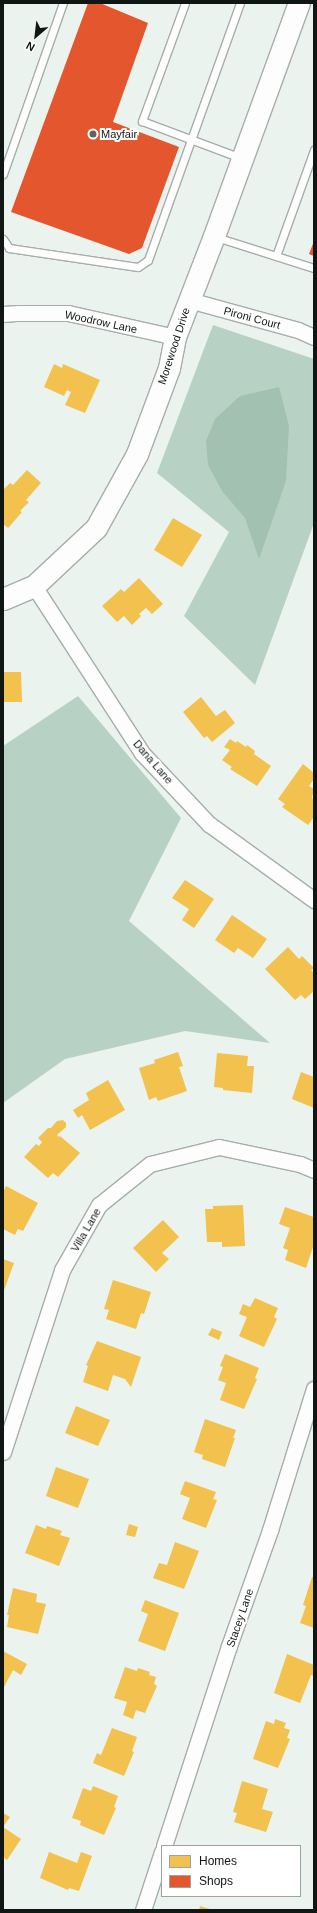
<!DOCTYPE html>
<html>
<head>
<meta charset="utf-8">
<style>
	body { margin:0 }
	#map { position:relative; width:317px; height:1913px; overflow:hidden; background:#eaf3ee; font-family:Helvetica,sans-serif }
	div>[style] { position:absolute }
	.forest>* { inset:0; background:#b7d2c4 }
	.water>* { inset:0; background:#a2c1b0 }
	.homes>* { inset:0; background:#f2c14e }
	.shops>* { inset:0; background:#e4572e }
	.roads { filter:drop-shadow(1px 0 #a7adaa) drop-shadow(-1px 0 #a7adaa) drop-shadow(0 1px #a7adaa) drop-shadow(0 -1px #a7adaa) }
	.lane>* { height:7px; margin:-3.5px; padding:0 3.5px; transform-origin:3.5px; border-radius:3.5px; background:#fcfdfc }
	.street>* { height:15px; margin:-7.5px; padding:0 7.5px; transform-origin:7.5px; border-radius:7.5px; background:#fcfdfc }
	.secondary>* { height:21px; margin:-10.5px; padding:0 10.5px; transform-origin:10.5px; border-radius:10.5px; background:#fcfdfc }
	.dots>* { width:11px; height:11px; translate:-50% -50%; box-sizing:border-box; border:2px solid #fff; border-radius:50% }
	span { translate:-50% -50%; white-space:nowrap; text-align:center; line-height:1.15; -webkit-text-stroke:4px #fff; paint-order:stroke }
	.poi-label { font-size:11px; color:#101613 }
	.left { translate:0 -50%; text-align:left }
	.street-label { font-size:11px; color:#101613 }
	.frame { position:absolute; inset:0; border:4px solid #101613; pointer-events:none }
	.legend { position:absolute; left:161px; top:1845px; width:140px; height:52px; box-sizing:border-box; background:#fff; border:1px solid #9fa2a1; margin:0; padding:5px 7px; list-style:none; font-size:12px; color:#101613 }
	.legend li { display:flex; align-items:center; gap:8px; height:20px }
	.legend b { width:20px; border:1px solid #9fa2a1 }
	.north { position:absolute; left:16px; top:16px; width:40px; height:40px; -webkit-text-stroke:3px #fff; paint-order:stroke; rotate:208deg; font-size:11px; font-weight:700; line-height:16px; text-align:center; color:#101613 }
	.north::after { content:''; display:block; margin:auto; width:14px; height:18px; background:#101613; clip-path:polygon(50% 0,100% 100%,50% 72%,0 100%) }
</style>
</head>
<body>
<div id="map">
	<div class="forest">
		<i style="clip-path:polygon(213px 325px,314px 359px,314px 523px,255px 685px,184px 616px,229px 532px,157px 473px)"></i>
		<i style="clip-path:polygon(78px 696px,181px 818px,129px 921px,270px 1043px,185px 1031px,65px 1059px,3px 1103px,3px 746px)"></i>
	</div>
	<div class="water">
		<i style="clip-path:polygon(279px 387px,289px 426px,286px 481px,259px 559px,245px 518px,222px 491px,208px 465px,206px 441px,215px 419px,240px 396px)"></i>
	</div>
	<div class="homes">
		<i style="clip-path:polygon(54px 364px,62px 368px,63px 364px,100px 380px,85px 413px,65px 405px,71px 392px,67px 390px,64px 396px,44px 387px)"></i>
		<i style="clip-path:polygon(27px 470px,41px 483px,26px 500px,29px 502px,20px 511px,22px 512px,8px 528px,3px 524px,3px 490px,10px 483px,13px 485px)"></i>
		<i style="clip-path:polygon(173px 518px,202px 535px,182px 567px,154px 550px)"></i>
		<i style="clip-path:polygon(139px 578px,163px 604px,152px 614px,146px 608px,139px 614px,141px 616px,132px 625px,124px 616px,117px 622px,102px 606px,121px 589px,124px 592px)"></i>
		<i style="clip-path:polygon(3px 672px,21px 672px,22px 702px,3px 702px)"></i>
		<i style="clip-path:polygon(201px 697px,216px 716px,225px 710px,235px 723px,212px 742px,207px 736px,204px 738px,183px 712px)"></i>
		<i style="clip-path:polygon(230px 739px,236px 743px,237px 741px,246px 747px,247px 745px,255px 751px,254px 754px,271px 766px,257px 786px,230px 769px,232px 767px,222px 760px,230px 750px,224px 747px)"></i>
		<i style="clip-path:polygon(303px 764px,314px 773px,314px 779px,309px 786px,314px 789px,312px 798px,314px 800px,314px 817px,308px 825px,282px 807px,285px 804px,278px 799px)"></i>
		<i style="clip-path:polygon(185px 880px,214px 899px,194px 928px,182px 920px,189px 909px,172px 898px)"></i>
		<i style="clip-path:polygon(232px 915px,267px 939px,253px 958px,238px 948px,234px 953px,215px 940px)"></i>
		<i style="clip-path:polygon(288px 947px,299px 959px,302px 956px,314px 968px,311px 970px,314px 973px,314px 991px,305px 999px,301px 995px,295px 1000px,265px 969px)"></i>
		<i style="clip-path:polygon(178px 1052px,183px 1066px,179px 1067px,187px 1091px,158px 1101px,156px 1097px,149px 1100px,139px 1068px,155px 1063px,154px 1060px)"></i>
		<i style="clip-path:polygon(217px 1053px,248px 1056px,247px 1066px,254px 1066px,252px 1093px,223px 1090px,223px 1088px,214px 1087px)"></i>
		<i style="clip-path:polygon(301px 1072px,314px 1077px,314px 1108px,292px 1099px)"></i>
		<i style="clip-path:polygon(108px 1080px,125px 1110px,90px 1130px,82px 1115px,78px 1118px,73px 1110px,89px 1100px,86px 1093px)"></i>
		<i style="clip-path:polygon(63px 1120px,66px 1123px,66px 1127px,57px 1135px,59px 1137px,60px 1136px,80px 1153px,58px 1177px,53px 1173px,48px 1178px,24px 1157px,36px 1144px,39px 1146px,42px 1142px,38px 1138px,48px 1128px,51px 1128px,57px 1121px)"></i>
		<i style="clip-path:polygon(6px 1186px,38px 1203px,23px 1231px,18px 1229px,15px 1235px,3px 1229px,3px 1192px)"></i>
		<i style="clip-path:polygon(243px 1205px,245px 1246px,222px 1247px,222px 1242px,207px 1242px,205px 1209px,213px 1209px,213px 1206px)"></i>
		<i style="clip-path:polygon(285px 1207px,314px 1217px,314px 1244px,306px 1268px,285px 1260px,288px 1250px,283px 1248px,290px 1228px,279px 1224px)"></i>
		<i style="clip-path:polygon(163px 1220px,179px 1237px,162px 1253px,169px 1259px,156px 1272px,133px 1248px)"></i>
		<i style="clip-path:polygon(3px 1259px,14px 1263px,3px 1293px)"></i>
		<i style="clip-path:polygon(113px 1280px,151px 1292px,144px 1314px,141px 1313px,136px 1329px,106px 1319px,109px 1310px,104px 1309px)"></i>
		<i style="clip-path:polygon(255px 1298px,278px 1308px,274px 1317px,277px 1319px,264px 1347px,239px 1336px,247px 1317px,239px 1314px,243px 1304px,250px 1307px)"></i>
		<i style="clip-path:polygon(212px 1328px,222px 1332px,219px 1340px,208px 1335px)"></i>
		<i style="clip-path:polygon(97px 1341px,141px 1357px,131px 1387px,125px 1379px,113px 1375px,108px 1391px,83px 1382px,88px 1366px,86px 1365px)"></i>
		<i style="clip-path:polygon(225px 1354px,259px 1368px,255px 1378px,257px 1379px,244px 1409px,220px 1400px,226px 1383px,218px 1380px,223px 1367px,220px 1366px)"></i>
		<i style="clip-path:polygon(76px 1406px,110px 1420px,98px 1446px,65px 1433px)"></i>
		<i style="clip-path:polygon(205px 1419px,236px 1430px,233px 1438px,235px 1438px,225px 1467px,202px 1459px,203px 1455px,194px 1452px)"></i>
		<i style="clip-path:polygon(56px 1467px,89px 1479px,78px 1508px,46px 1496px)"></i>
		<i style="clip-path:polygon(185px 1481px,216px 1492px,213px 1499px,217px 1500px,206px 1528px,182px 1519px,190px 1498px,180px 1494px)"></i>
		<i style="clip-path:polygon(129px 1524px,138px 1527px,135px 1537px,126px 1535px)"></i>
		<i style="clip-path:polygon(36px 1525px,46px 1529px,47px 1526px,62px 1531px,60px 1535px,70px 1538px,59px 1566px,25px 1553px)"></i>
		<i style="clip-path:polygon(175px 1542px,199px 1551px,184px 1589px,153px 1578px,159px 1563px,167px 1565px)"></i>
		<i style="clip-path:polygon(312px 1577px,314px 1577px,314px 1628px,300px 1623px,306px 1606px,303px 1605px)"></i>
		<i style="clip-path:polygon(13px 1588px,37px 1594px,36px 1602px,46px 1604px,38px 1634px,7px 1627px,9px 1615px,7px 1615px)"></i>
		<i style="clip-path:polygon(145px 1600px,179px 1613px,165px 1651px,138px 1641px,148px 1614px,141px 1611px)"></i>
		<i style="clip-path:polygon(3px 1651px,27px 1664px,21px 1675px,13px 1670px,3px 1689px)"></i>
		<i style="clip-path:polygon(287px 1654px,314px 1665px,314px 1676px,311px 1675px,300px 1703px,274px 1693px)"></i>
		<i style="clip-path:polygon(125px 1667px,137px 1671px,138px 1668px,150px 1672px,149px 1675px,156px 1677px,154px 1684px,157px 1686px,145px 1713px,136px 1710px,133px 1719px,123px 1715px,127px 1702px,114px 1698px)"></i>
		<i style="clip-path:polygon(275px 1719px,286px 1723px,284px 1728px,290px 1730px,287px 1738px,290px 1739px,278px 1768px,253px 1759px,266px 1721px,274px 1724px)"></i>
		<i style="clip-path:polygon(112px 1728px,137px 1737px,132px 1751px,134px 1752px,124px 1776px,93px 1763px,97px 1753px,101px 1755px)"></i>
		<i style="clip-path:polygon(242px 1781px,268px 1789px,262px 1809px,273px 1812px,266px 1832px,234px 1822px,237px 1813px,233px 1812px)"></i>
		<i style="clip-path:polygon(93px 1786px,118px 1796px,114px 1807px,116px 1808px,104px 1835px,80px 1825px,81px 1821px,72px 1818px,83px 1788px,91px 1791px)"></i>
		<i style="clip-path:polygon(3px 1813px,10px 1817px,3px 1827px)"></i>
		<i style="clip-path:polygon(3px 1827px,21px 1839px,7px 1860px,3px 1857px)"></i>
		<i style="clip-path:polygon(49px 1852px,77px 1863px,81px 1852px,92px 1856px,79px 1891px,69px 1888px,68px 1890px,40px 1878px)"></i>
		<i style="clip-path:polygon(200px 1906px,213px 1910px,199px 1910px)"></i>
	</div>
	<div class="shops">
		<i style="clip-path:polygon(88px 3px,100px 3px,148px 23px,113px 122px,179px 147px,142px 248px,129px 254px,11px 212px)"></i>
		<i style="clip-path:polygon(314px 241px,314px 256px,309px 254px)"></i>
	</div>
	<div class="roads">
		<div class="lane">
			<i style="left:185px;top:3px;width:126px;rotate:110deg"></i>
			<i style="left:142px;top:121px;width:106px;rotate:20.5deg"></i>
			<i style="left:3px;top:174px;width:181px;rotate:-70.7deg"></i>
			<i style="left:216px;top:237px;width:103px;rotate:17.6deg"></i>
			<i style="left:3px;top:239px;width:11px;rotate:56deg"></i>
			<i style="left:9px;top:248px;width:130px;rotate:8.4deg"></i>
			<i style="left:138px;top:267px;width:12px;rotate:-35deg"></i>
			<i style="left:148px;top:260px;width:273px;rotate:-70.3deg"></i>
			<i style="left:276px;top:256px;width:113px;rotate:-70.3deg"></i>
		</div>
		<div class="street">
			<i style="left:189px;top:300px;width:113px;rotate:15.4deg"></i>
			<i style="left:298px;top:330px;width:17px;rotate:24deg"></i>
			<i style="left:3px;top:314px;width:16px;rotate:-4deg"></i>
			<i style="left:19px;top:313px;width:49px"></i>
			<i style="left:68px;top:313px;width:110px;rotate:12.6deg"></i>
			<i style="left:34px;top:586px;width:199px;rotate:57.1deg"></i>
			<i style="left:142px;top:753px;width:98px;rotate:46.7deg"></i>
			<i style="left:209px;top:824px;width:130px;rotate:35.9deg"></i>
			<i style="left:3px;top:1452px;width:191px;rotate:-72deg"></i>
			<i style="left:62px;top:1270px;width:75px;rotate:-60.4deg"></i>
			<i style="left:99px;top:1205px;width:65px;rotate:-38.8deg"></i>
			<i style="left:150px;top:1164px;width:71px;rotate:-13.8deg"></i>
			<i style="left:219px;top:1147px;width:83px;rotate:11.9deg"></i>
			<i style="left:300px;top:1164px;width:15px;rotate:23deg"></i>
			<i style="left:164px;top:1846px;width:210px;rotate:-72deg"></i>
			<i style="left:229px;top:1646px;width:123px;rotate:-70.5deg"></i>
			<i style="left:270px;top:1530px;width:148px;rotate:-72.7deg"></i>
			<i style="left:143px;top:1910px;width:61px;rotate:-71.9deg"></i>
		</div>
		<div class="secondary">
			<i style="left:3px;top:599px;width:34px;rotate:-23deg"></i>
			<i style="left:34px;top:586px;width:85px;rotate:-43.1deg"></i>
			<i style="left:96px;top:528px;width:85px;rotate:-61deg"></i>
			<i style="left:137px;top:454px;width:92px;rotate:-69.6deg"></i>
			<i style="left:169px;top:368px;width:32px;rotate:-79deg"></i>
			<i style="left:175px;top:337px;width:108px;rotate:-68.9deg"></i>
			<i style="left:214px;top:236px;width:248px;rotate:-70deg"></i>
		</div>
	</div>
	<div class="dots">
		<i style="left:93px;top:134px;background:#5c6360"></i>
	</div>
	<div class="poi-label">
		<span class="left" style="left:101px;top:134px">Mayfair</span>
	</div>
	<div class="street-label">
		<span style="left:252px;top:318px;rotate:15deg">Pironi Court</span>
		<span style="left:101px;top:322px;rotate:12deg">Woodrow Lane</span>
		<span style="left:174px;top:346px;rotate:-72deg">Morewood Drive</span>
		<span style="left:153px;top:762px;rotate:49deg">Dana Lane</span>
		<span style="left:86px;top:1230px;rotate:-60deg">Villa Lane</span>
		<span style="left:240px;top:1618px;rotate:-71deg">Stacey Lane</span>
	</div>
	<div class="frame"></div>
	<ul class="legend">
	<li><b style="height:11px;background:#f2c14e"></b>Homes</li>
	<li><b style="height:11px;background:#e4572e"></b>Shops</li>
	</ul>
	<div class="north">N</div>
</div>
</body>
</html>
